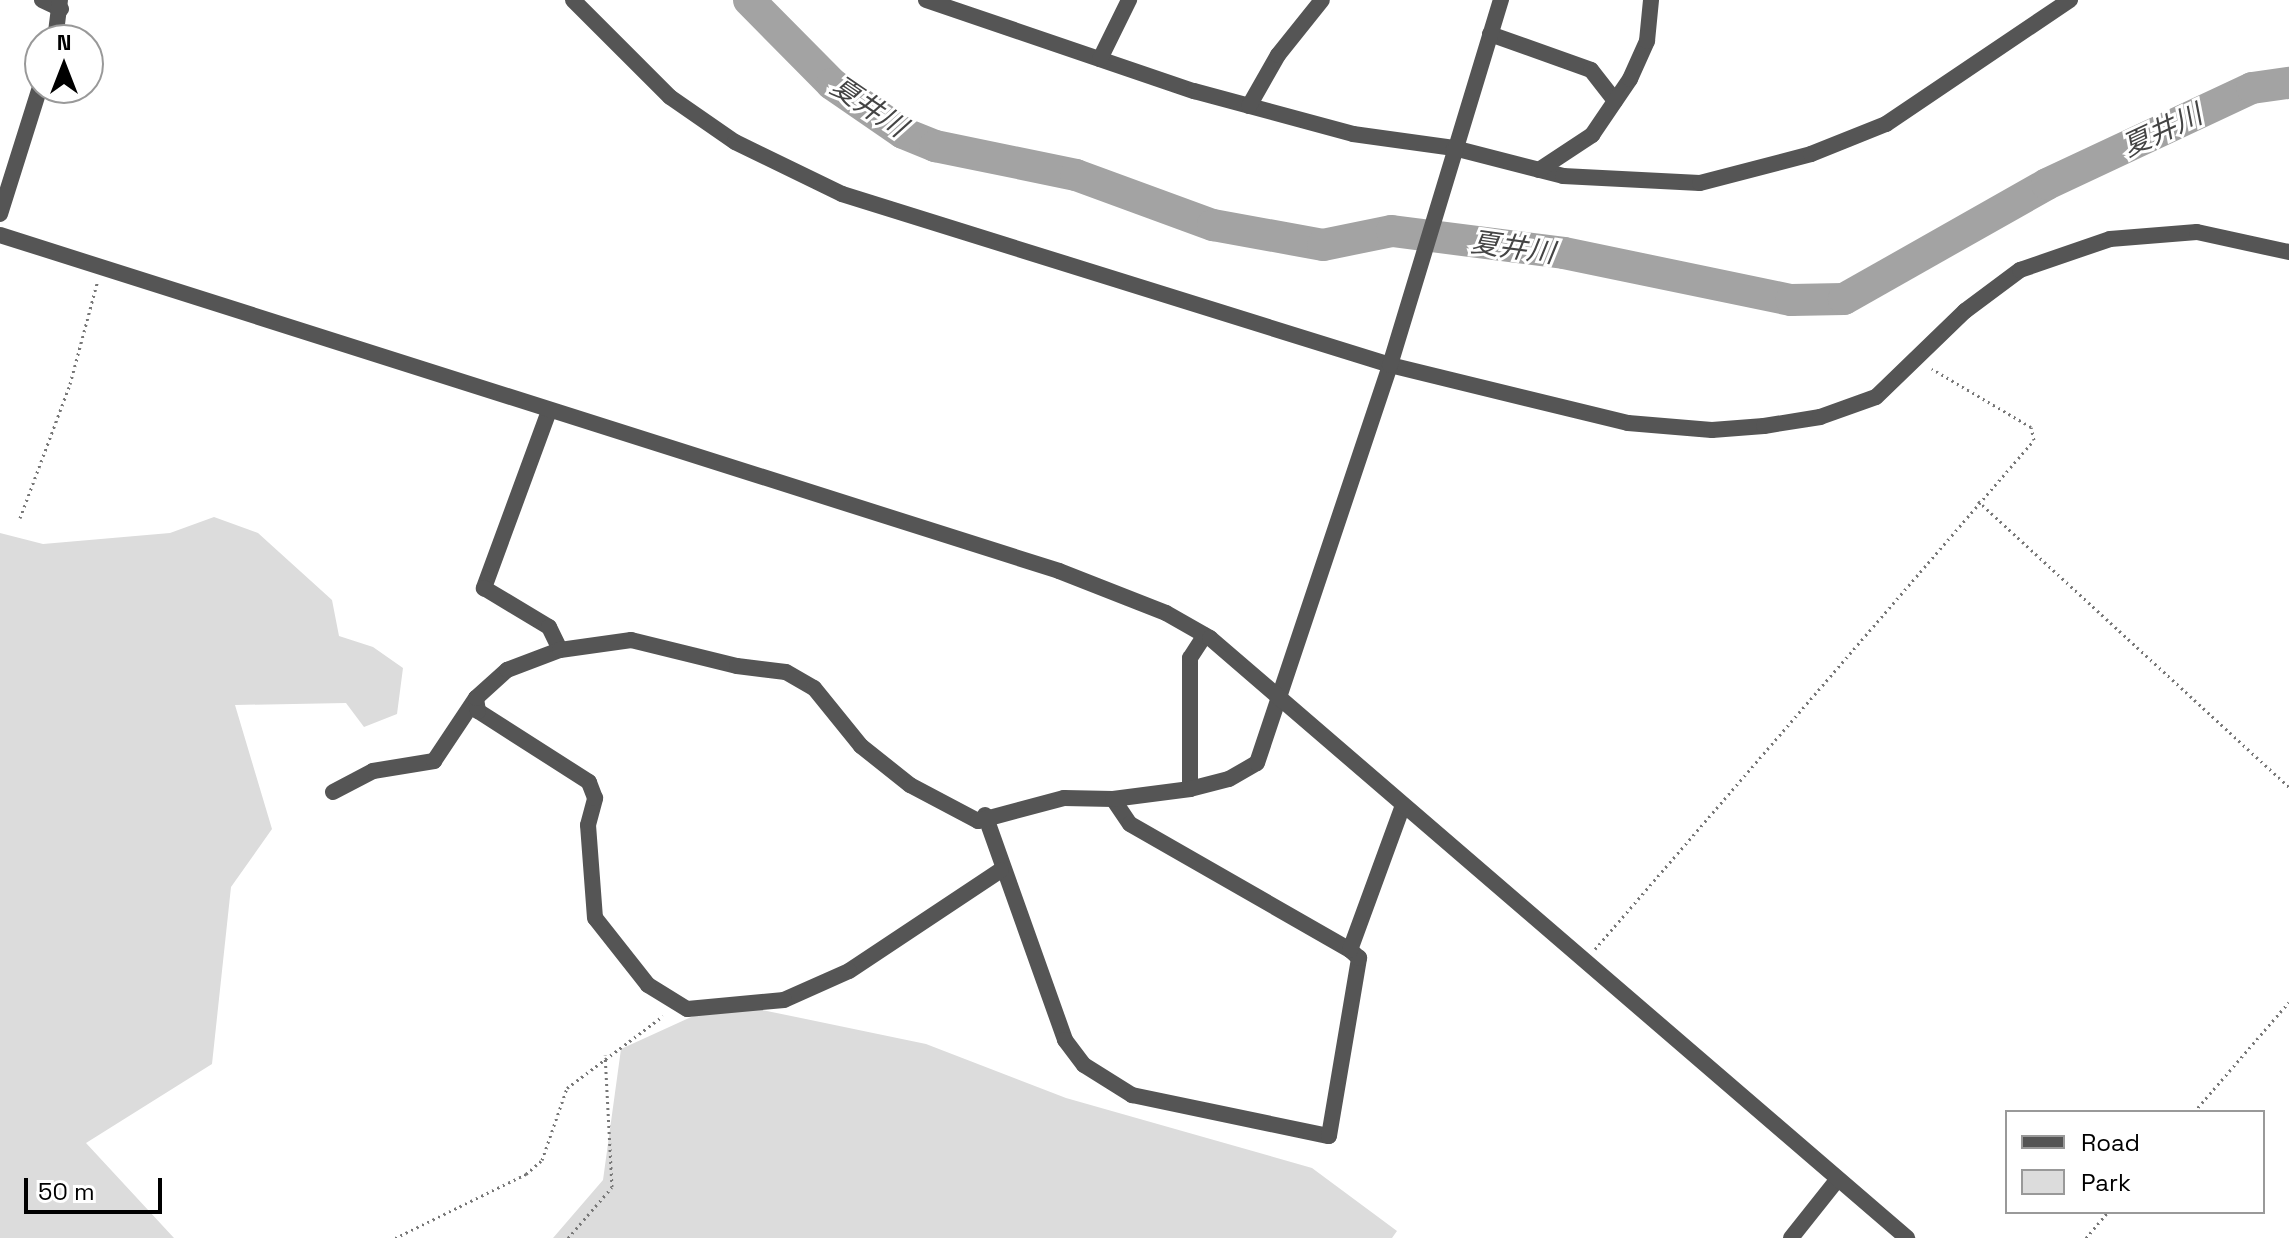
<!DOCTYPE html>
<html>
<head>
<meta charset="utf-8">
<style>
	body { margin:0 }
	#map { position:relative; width:2289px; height:1238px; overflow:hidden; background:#fff; font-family:"Space Grotesk","Noto Sans JP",sans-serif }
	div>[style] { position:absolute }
	.green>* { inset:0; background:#dcdcdc }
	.river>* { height:32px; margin:-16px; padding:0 16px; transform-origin:16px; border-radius:16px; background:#a3a3a3 }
	.path>* { height:3px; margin-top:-1.5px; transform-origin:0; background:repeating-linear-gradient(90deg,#777 0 2px,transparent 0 6px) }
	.minor>* { height:16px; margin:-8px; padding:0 8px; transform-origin:8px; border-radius:8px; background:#555 }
	.tertiary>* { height:16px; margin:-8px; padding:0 8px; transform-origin:8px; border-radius:8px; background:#555 }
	span { translate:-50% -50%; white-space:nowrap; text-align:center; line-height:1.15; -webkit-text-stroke:6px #fff; paint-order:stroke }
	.water-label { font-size:28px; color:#444; font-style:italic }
	.legend { position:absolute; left:2005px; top:1110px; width:260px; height:104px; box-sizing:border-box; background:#fff; border:2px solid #999; margin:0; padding:10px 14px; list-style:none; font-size:24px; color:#000 }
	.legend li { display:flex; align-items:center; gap:16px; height:40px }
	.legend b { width:40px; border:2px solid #999 }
	.north { position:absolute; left:24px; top:24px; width:80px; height:80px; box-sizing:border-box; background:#fff; border:2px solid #999; border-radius:50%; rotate:0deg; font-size:22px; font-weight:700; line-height:32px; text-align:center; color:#000 }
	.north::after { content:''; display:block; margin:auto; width:28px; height:36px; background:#000; clip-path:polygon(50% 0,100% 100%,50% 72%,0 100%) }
	.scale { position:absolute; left:24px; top:1178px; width:138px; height:36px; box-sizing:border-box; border:4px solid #000; border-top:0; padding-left:10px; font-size:24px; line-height:28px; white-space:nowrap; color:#000; -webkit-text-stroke:6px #fff; paint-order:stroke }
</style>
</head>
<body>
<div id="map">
	<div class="green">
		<i style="clip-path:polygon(214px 517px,258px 533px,332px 600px,339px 636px,373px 647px,403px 668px,397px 714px,364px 727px,346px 703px,235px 705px,272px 829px,231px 887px,212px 1064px,86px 1143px,174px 1238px,0 1238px,0 533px,43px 544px,170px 533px)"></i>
		<i style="clip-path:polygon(724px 1002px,926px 1044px,1066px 1098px,1312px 1168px,1397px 1231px,1392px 1238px,553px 1238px,603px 1180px,621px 1049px)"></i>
	</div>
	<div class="river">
		<i style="left:749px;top:0;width:118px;rotate:45.3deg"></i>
		<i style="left:832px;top:84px;width:86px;rotate:34.6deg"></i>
		<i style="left:903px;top:133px;width:35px;rotate:22deg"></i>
		<i style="left:935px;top:146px;width:144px;rotate:11.6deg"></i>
		<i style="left:1076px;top:175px;width:146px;rotate:20.1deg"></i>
		<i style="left:1213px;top:225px;width:112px;rotate:10.3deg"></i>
		<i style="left:1323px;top:245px;width:70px;rotate:-11.5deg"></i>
		<i style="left:1392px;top:231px;width:173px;rotate:7.3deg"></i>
		<i style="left:1564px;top:253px;width:232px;rotate:11.7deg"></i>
		<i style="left:1791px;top:300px;width:53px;rotate:-1.1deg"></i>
		<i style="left:1844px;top:299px;width:233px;rotate:-29.5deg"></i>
		<i style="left:2047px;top:184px;width:226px;rotate:-25.1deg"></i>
		<i style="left:2252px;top:88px;width:37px;rotate:-8deg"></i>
	</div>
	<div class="path">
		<i style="left:1978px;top:501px;width:423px;rotate:42.6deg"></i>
		<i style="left:20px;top:518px;width:143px;rotate:-69.5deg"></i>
		<i style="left:70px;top:384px;width:105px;rotate:-75deg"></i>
		<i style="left:1595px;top:949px;width:672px;rotate:-49.22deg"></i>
		<i style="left:2034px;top:440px;width:13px;rotate:-103deg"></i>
		<i style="left:2031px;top:427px;width:115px;rotate:-149.6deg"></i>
		<i style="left:2194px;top:1112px;width:145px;rotate:-49.2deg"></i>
		<i style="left:395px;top:1238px;width:146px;rotate:-26deg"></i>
		<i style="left:526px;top:1174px;width:21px;rotate:-41deg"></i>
		<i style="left:542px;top:1160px;width:76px;rotate:-70.9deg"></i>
		<i style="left:567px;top:1088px;width:120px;rotate:-36.9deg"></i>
		<i style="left:568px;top:1238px;width:67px;rotate:-49.2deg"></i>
		<i style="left:612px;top:1187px;width:132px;rotate:-93deg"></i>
		<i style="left:2086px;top:1238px;width:34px;rotate:-50deg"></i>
	</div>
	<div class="minor">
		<i style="left:42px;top:0;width:21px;rotate:25deg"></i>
		<i style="left:573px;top:0;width:137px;rotate:45deg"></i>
		<i style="left:670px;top:97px;width:79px;rotate:34.7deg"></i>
		<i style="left:735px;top:142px;width:119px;rotate:25.9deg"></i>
		<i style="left:842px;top:194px;width:574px;rotate:17.33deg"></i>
		<i style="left:1390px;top:365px;width:245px;rotate:13.7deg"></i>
		<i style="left:1628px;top:423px;width:84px;rotate:4.8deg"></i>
		<i style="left:1712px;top:430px;width:52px;rotate:-4.4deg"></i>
		<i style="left:1764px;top:426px;width:57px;rotate:-9.1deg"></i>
		<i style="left:1820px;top:417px;width:59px;rotate:-19.7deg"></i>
		<i style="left:1876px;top:397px;width:124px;rotate:-44deg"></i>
		<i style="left:1965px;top:311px;width:69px;rotate:-36.7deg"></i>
		<i style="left:2020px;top:270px;width:95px;rotate:-19deg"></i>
		<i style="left:2110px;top:239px;width:87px;rotate:-4.6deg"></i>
		<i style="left:2197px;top:232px;width:94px;rotate:12.3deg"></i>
		<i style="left:926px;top:0;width:283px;rotate:18.8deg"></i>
		<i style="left:1194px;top:91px;width:165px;rotate:15.1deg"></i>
		<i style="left:1353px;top:134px;width:102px;rotate:7.9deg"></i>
		<i style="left:1454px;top:148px;width:113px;rotate:14.4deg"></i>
		<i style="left:1563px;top:176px;width:137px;rotate:2.9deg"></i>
		<i style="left:1700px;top:183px;width:115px;rotate:-14.6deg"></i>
		<i style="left:1811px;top:154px;width:81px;rotate:-21.8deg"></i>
		<i style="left:1886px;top:124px;width:222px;rotate:-34deg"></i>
		<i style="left:1490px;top:34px;width:107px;rotate:19.6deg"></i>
		<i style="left:1591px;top:70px;width:39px;rotate:52deg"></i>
		<i style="left:55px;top:40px;width:40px;rotate:-82.9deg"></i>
		<i style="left:1100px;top:59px;width:66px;rotate:-63.8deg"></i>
		<i style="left:1249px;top:106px;width:59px;rotate:-60.4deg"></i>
		<i style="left:1278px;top:55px;width:70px;rotate:-51.3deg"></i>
		<i style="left:1539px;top:170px;width:64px;rotate:-33.4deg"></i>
		<i style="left:1592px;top:135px;width:68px;rotate:-55.8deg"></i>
		<i style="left:1630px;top:79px;width:42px;rotate:-65.9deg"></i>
		<i style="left:1647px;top:41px;width:41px;rotate:-84.4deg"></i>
		<i style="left:0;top:214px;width:133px;rotate:-72.5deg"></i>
		<i style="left:549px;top:411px;width:189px;rotate:110.2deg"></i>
		<i style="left:484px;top:588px;width:76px;rotate:31deg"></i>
		<i style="left:549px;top:627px;width:25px;rotate:64deg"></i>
		<i style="left:1190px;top:789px;width:131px;rotate:-90deg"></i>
		<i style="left:1190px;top:658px;width:27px;rotate:-57deg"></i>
		<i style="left:333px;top:792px;width:45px;rotate:-27.7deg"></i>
		<i style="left:373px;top:771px;width:62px;rotate:-9.3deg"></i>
		<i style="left:434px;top:761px;width:76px;rotate:-56.3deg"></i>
		<i style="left:1113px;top:799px;width:30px;rotate:56deg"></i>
		<i style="left:1130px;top:824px;width:254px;rotate:29.8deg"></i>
		<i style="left:985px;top:815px;width:239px;rotate:70.4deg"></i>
		<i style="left:1065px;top:1040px;width:31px;rotate:53deg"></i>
		<i style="left:1084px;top:1065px;width:57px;rotate:32deg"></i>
		<i style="left:1132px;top:1095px;width:201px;rotate:11.8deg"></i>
		<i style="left:1329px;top:1136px;width:181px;rotate:-80.4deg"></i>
		<i style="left:1359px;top:958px;width:12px;rotate:-138deg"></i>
		<i style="left:1350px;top:950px;width:154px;rotate:-69.9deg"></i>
		<i style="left:1001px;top:870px;width:182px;rotate:146.4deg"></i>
		<i style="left:849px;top:971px;width:71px;rotate:156deg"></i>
		<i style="left:784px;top:1000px;width:97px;rotate:174.7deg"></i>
		<i style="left:687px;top:1009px;width:46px;rotate:-148.4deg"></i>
		<i style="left:648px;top:985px;width:85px;rotate:-128.3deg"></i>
		<i style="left:595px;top:918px;width:93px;rotate:-94.3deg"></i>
		<i style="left:588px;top:825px;width:28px;rotate:-75deg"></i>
		<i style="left:595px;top:798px;width:17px;rotate:-111deg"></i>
		<i style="left:589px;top:782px;width:132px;rotate:-147.4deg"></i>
		<i style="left:478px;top:711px;width:13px;rotate:-99deg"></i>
		<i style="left:476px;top:698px;width:42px;rotate:-42.1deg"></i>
		<i style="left:507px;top:670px;width:57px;rotate:-20.7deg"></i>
		<i style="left:560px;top:650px;width:72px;rotate:-8deg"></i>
		<i style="left:631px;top:640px;width:109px;rotate:13.8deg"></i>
		<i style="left:737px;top:666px;width:49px;rotate:7deg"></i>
		<i style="left:786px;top:672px;width:32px;rotate:30deg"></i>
		<i style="left:814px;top:688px;width:75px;rotate:51deg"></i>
		<i style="left:861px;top:746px;width:63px;rotate:38.5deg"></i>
		<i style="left:910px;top:785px;width:77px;rotate:27.9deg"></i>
		<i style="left:978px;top:821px;width:89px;rotate:-15deg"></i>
		<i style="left:1064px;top:798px;width:49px;rotate:1.2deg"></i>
		<i style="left:1113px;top:799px;width:78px;rotate:-7.4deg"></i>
		<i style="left:1190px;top:789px;width:40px;rotate:-14.4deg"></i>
		<i style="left:1229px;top:779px;width:32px;rotate:-30deg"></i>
		<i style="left:1257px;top:763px;width:420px;rotate:-71.5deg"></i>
		<i style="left:1390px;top:365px;width:382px;rotate:-73.1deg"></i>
		<i style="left:1791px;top:1238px;width:75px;rotate:-51.5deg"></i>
	</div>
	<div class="tertiary">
		<i style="left:0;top:235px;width:1111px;rotate:17.6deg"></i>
		<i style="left:1059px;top:571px;width:115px;rotate:21.4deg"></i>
		<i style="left:1166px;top:613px;width:51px;rotate:29.6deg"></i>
		<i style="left:1210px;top:638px;width:920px;rotate:40.72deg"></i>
	</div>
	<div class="water-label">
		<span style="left:869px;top:106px;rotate:34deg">夏井川</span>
		<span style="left:2162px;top:130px;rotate:-25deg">夏井川</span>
		<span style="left:1513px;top:247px;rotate:8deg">夏井川</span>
	</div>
	<ul class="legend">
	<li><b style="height:10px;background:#555"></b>Road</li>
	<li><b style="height:22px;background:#dcdcdc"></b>Park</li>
	</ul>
	<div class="north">N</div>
	<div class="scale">50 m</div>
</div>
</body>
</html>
